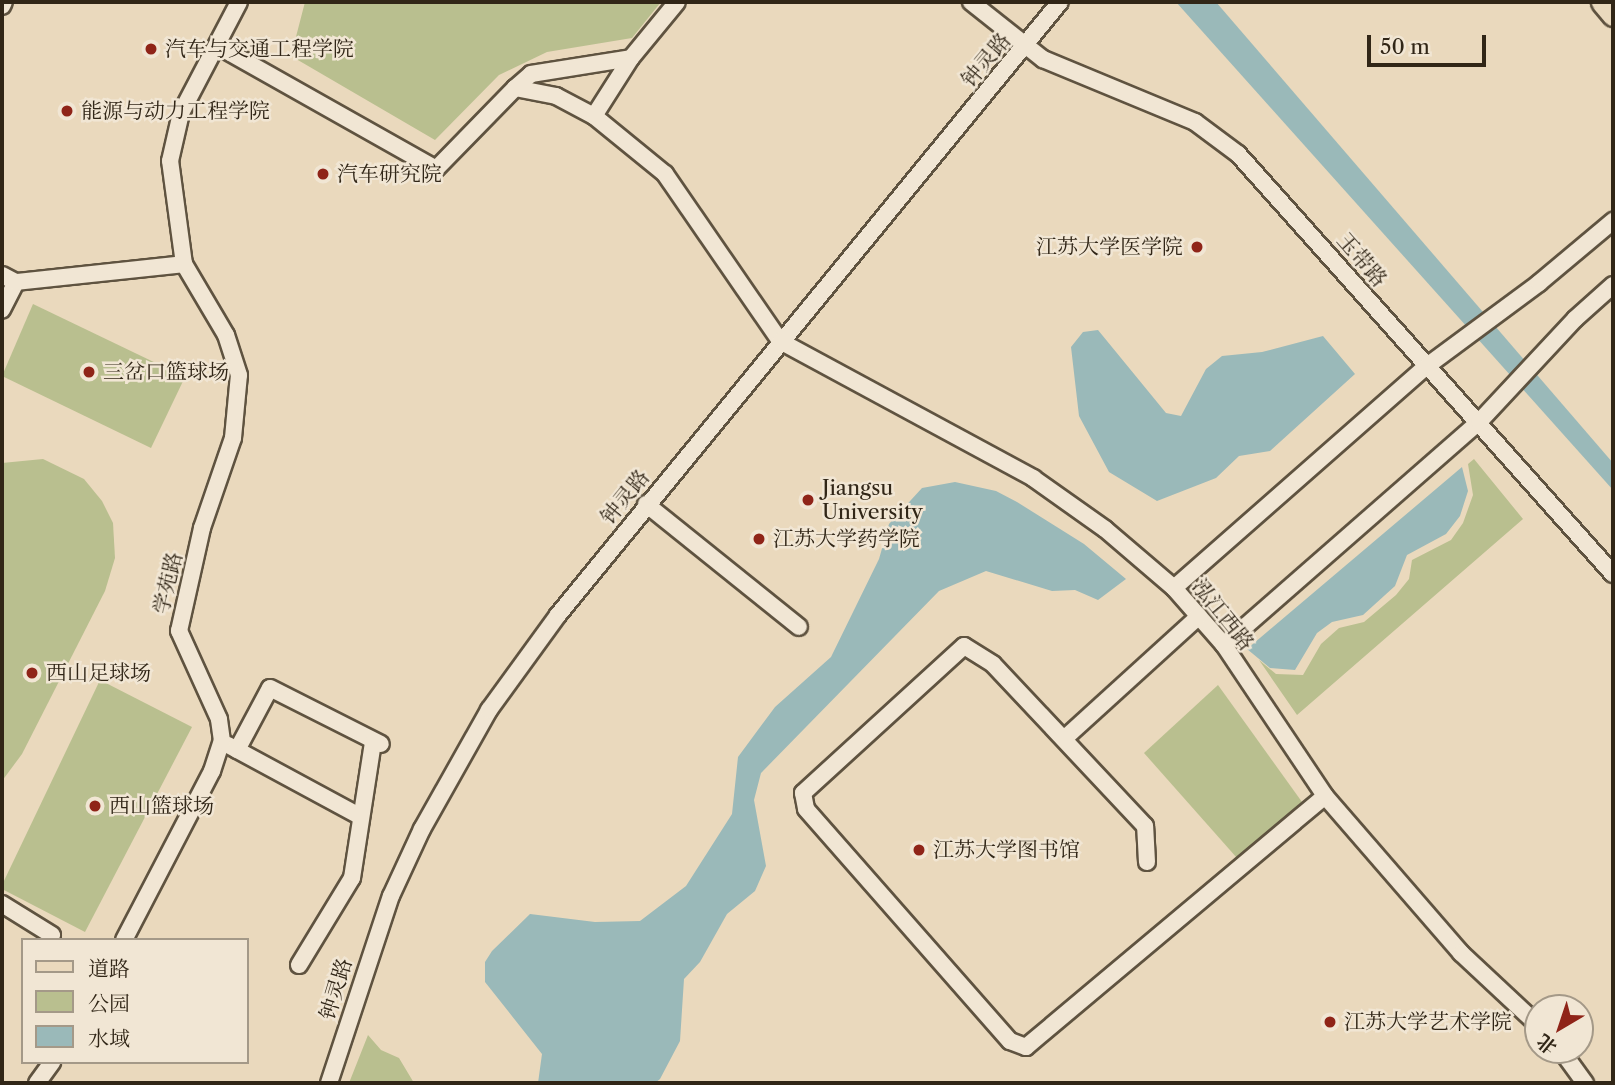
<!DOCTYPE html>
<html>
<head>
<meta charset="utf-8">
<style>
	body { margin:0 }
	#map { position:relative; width:1615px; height:1085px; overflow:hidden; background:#ead9bd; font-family:"Libre Caslon Text","Noto Serif SC",serif }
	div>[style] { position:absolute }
	.green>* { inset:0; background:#b9bf8f }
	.water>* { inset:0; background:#9ab9b9 }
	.roads { filter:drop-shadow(2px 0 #5f5340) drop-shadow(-2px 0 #5f5340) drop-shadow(0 2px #5f5340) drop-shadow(0 -2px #5f5340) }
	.minor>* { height:16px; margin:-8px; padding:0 8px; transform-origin:8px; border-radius:8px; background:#f1e6d4 }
	.major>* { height:21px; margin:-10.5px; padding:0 10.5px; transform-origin:10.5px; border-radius:10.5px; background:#ead9bd }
	.dots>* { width:19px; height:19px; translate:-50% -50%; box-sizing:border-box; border:4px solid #f1e6d4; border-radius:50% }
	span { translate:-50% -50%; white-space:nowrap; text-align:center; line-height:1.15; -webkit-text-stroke:5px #f1e6d4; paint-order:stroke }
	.poi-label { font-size:21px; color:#312617 }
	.left { translate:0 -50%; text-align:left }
	.right { translate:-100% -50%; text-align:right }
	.street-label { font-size:21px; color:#312617 }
	.frame { position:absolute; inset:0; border:4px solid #312617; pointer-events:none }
	.legend { position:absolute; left:21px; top:938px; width:228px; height:126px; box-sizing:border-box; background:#f1e6d4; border:2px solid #a49988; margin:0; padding:9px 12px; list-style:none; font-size:21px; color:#312617 }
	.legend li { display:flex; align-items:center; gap:14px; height:35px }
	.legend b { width:35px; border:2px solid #a49988 }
	.north { position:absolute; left:1524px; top:994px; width:70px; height:70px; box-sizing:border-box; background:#f1e6d4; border:2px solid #a49988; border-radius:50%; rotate:219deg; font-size:19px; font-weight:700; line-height:28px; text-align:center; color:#312617 }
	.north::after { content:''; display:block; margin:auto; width:24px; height:32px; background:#8f2418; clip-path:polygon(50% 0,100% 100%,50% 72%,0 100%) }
	.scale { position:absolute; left:1367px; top:35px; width:119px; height:32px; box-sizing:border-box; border:4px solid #312617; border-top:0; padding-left:9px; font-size:21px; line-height:24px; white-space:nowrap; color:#312617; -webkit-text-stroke:5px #f1e6d4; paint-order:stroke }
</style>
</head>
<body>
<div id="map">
	<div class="green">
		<i style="clip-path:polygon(305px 2px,661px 2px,632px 38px,547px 52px,499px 75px,435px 140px,291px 56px)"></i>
		<i style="clip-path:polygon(33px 304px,185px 377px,151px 448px,2px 376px)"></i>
		<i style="clip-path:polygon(43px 459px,84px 479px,102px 501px,113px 523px,115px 558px,105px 591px,22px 754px,2px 781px,2px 463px)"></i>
		<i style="clip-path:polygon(1474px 459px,1523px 519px,1297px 715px,1259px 660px,1276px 674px,1303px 675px,1321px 644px,1339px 628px,1364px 622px,1396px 595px,1409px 579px,1412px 560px,1451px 540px,1463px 523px,1473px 495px,1468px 464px)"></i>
		<i style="clip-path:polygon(100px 680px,192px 727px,85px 932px,2px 889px,2px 885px)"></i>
		<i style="clip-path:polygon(1218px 685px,1302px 802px,1237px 858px,1144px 753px)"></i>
		<i style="clip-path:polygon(368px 1035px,381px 1050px,399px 1058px,414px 1083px,349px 1083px)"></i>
	</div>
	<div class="water">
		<i style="clip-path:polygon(1176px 2px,1216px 2px,1613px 463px,1613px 490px)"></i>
		<i style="clip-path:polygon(1098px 330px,1166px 413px,1181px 416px,1206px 369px,1222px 356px,1262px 352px,1323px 336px,1355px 374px,1270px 451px,1239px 456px,1216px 478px,1157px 501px,1109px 472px,1079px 416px,1071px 347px,1083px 332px)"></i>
		<i style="clip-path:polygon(1462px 467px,1468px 491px,1460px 516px,1446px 534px,1407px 555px,1395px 586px,1363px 615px,1332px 622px,1317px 633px,1295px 670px,1270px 668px,1247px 649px)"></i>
		<i style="clip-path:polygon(955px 482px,996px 491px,1017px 502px,1084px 544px,1126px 579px,1098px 600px,1075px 590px,1052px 591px,986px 571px,939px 591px,761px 773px,754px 800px,766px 866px,755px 891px,727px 914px,700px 962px,684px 979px,680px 1041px,660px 1079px,655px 1083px,538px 1083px,542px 1054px,485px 982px,485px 962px,492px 951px,530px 914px,595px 922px,640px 921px,686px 886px,732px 814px,738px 757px,775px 707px,831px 657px,879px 559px,889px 524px,922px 488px)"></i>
	</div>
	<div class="roads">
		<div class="minor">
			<i style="left:971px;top:2px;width:92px;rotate:38.4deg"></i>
			<i style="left:1043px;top:59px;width:165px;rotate:22.5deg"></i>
			<i style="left:1195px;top:122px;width:54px;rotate:36.7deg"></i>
			<i style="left:1238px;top:154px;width:563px;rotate:48.24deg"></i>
			<i style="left:2px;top:6px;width:4px;rotate:-63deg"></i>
			<i style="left:218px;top:46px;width:250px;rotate:29.4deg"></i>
			<i style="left:436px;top:169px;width:113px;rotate:-45.7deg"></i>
			<i style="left:515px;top:88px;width:42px;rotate:11deg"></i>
			<i style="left:556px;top:96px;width:43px;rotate:27.8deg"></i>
			<i style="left:594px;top:116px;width:92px;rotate:39.2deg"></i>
			<i style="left:665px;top:174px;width:203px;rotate:55.4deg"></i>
			<i style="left:780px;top:341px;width:288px;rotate:28.4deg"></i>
			<i style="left:1033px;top:478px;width:88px;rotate:35.3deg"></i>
			<i style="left:1105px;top:529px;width:91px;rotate:40.5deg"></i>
			<i style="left:1174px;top:588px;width:76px;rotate:48.7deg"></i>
			<i style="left:1224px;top:645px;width:182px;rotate:56.2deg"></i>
			<i style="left:1325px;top:796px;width:208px;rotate:49.1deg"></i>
			<i style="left:1461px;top:953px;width:105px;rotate:43.1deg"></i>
			<i style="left:515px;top:88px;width:21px;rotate:-41deg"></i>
			<i style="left:531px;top:74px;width:101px;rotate:-9.1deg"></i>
			<i style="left:631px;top:58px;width:72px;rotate:-50.6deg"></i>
			<i style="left:594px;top:116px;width:69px;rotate:-57.5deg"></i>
			<i style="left:2px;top:275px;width:16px;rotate:27deg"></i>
			<i style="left:16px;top:282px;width:31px;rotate:117deg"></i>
			<i style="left:16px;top:282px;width:169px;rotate:-6.1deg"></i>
			<i style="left:646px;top:504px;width:196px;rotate:38.8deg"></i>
			<i style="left:1174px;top:588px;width:337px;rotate:-41.3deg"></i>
			<i style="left:1427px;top:366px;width:139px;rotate:-36.5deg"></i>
			<i style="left:1539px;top:283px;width:97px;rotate:-40deg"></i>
			<i style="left:1224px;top:645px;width:339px;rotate:-41.2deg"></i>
			<i style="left:1479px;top:422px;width:141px;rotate:-47deg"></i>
			<i style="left:1575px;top:319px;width:51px;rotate:-41.8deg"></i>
			<i style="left:1065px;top:738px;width:181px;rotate:-42.3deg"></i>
			<i style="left:228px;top:745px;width:151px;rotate:28.4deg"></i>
			<i style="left:237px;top:750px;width:70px;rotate:-62deg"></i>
			<i style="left:270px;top:688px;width:124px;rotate:26.8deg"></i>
			<i style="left:1147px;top:862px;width:36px;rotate:-93deg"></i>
			<i style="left:1145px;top:826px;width:222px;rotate:-133.2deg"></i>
			<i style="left:993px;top:664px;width:34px;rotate:-148deg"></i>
			<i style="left:964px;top:646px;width:218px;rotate:137.6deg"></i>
			<i style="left:803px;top:793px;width:16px;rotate:79deg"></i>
			<i style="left:806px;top:809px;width:309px;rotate:48.7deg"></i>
			<i style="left:1010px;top:1041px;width:17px;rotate:21deg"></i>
			<i style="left:1026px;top:1047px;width:390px;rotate:-40deg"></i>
			<i style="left:2px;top:904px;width:59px;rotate:31.8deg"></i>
			<i style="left:124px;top:940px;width:191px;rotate:-62.5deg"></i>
			<i style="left:212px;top:771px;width:32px;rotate:-72deg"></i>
			<i style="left:222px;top:741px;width:22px;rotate:-98deg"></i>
			<i style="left:219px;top:719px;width:97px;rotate:-114.4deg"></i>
			<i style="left:179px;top:631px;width:106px;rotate:-77.4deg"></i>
			<i style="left:202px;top:528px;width:95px;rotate:-71deg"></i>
			<i style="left:233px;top:438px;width:63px;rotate:-84.6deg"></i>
			<i style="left:239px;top:375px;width:42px;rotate:-108deg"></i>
			<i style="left:226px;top:335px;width:82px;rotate:-120.6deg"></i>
			<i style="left:184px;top:264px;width:104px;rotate:-97.7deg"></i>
			<i style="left:170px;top:161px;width:49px;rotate:-77.1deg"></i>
			<i style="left:181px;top:113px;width:125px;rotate:-62.4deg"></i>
			<i style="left:299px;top:965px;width:102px;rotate:-58.7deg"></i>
			<i style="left:352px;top:878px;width:138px;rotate:-81.2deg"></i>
			<i style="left:1561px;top:1050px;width:41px;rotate:54deg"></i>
			<i style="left:37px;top:1083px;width:26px;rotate:-54deg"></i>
			<i style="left:329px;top:1083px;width:197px;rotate:-71.7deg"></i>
			<i style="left:391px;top:896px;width:74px;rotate:-65.2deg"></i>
			<i style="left:422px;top:829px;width:137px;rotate:-60.6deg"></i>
			<i style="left:489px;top:710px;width:117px;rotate:-54deg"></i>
			<i style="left:558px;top:615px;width:792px;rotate:-50.69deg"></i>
		</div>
		<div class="major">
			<i style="left:1602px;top:2px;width:17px;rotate:50deg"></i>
		</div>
	</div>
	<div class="dots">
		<i style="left:151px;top:49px;background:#8f2418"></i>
		<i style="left:67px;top:111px;background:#8f2418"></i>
		<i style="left:323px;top:174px;background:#8f2418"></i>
		<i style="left:1197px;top:247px;background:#8f2418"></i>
		<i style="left:89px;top:372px;background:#8f2418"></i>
		<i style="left:808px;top:500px;background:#8f2418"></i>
		<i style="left:759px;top:539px;background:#8f2418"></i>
		<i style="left:32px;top:673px;background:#8f2418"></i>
		<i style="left:95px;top:806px;background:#8f2418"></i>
		<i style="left:919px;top:850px;background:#8f2418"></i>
		<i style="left:1330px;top:1022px;background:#8f2418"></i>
	</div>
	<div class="poi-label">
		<span class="left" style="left:165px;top:49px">汽车与交通工程学院</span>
		<span class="left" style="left:81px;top:111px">能源与动力工程学院</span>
		<span class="left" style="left:337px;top:174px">汽车研究院</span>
		<span class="right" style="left:1183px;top:247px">江苏大学医学院</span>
		<span class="left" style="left:103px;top:372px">三岔口篮球场</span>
		<span class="left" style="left:822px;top:500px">Jiangsu<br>University</span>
		<span class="left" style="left:773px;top:539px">江苏大学药学院</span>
		<span class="left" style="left:46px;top:673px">西山足球场</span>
		<span class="left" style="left:109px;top:806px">西山篮球场</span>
		<span class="left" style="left:933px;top:850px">江苏大学图书馆</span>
		<span class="left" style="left:1344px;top:1022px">江苏大学艺术学院</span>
	</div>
	<div class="street-label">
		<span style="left:986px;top:60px;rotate:-50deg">钟灵路</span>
		<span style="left:1362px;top:260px;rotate:49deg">玉带路</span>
		<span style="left:625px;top:497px;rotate:-51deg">钟灵路</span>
		<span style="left:168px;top:583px;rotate:-77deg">学苑路</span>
		<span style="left:1223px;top:615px;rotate:51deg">泓江西路</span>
		<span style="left:336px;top:989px;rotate:-73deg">钟灵路</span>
	</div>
	<div class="frame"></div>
	<ul class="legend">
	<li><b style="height:9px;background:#ead9bd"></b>道路</li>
	<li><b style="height:19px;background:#b9bf8f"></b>公园</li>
	<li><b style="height:19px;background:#9ab9b9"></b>水域</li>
	</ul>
	<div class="north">北</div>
	<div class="scale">50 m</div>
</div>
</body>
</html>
